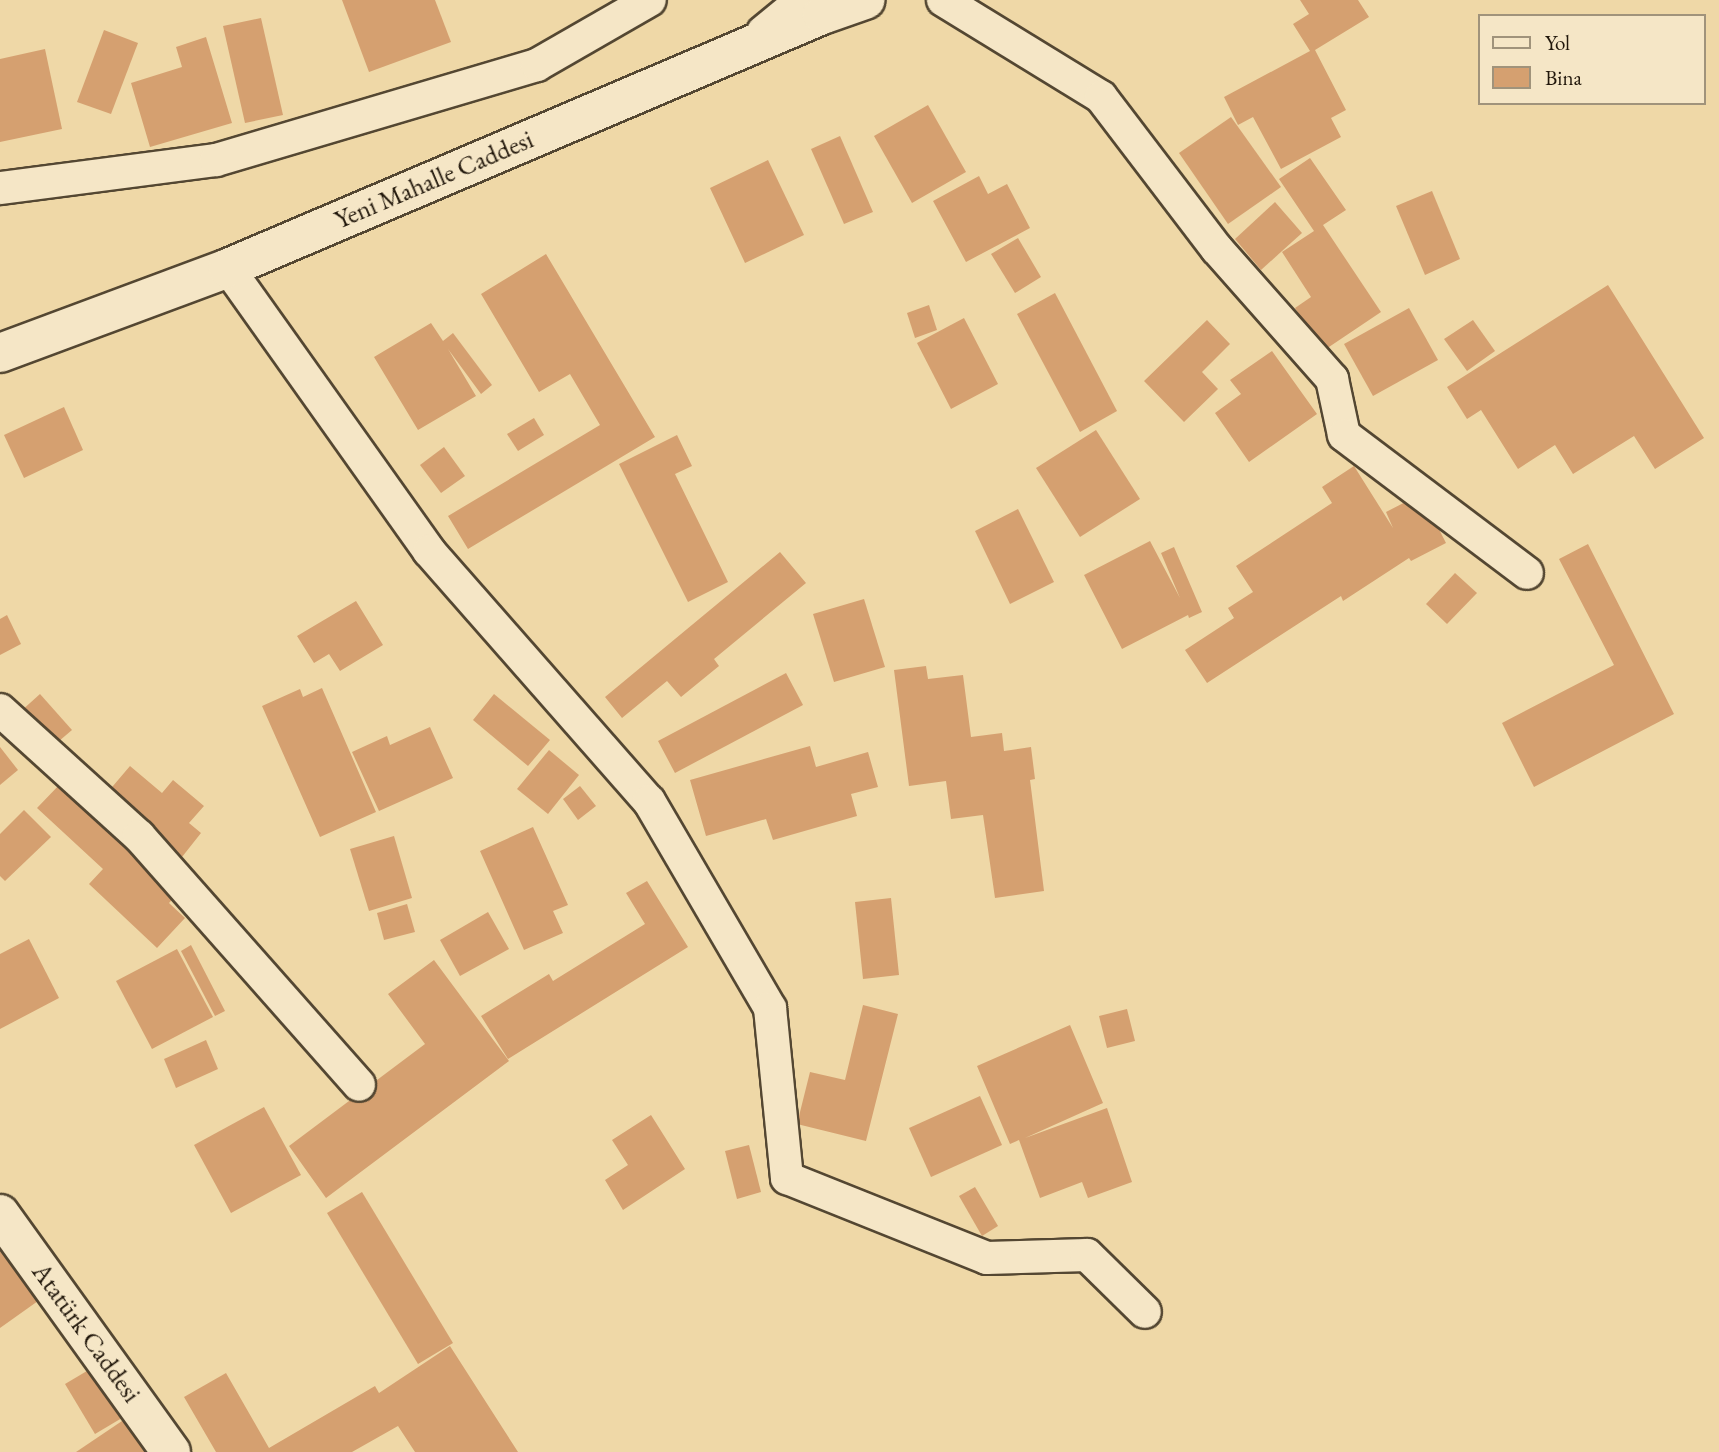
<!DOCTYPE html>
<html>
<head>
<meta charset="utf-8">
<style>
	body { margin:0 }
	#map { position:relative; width:1719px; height:1452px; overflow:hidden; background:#efd8a7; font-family:"EB Garamond",serif }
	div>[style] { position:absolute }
	.building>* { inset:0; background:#d5a070 }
	.roads { filter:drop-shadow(2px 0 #544732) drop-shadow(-2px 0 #544732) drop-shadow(0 2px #544732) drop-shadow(0 -2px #544732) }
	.minor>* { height:32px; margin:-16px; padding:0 16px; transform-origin:16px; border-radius:16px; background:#f5e6c6 }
	.tertiary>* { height:38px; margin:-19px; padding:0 19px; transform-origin:19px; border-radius:19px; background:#f5e6c6 }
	span { translate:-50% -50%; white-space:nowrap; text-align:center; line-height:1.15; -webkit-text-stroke:5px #f5e6c6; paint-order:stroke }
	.street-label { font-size:26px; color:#21170b }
	.legend { position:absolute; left:1478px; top:14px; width:228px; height:91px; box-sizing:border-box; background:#f5e6c6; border:2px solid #a0937b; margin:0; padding:9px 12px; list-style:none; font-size:21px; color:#21170b }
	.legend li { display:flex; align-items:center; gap:14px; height:35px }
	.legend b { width:35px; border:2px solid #a0937b }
</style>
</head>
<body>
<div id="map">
	<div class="building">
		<i style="clip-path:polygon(342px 0,435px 0,451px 42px,369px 72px)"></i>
		<i style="clip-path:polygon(1300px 0,1358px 0,1369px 17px,1315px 50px,1346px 110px,1331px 118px,1341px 137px,1281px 169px,1253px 117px,1238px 125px,1224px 97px,1310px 51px,1293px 24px,1309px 14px)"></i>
		<i style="clip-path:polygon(261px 18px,283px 115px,245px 123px,223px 26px)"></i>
		<i style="clip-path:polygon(104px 30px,138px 43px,111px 114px,77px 102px)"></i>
		<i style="clip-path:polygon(206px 37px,232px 123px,150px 147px,131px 83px,182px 67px,176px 47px)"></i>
		<i style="clip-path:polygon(45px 49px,62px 129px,0 142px,0 59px)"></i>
		<i style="clip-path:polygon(928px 105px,966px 172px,912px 203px,874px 136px)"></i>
		<i style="clip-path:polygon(1231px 117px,1281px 187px,1228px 224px,1179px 153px)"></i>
		<i style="clip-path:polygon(840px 136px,873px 212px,844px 224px,811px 149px)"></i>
		<i style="clip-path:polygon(1310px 158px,1346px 210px,1323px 225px,1381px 312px,1323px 351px,1295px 308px,1311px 297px,1282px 252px,1314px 231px,1279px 179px)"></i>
		<i style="clip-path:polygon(768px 160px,804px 235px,745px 263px,710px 188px)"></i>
		<i style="clip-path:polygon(979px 176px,988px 194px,1007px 184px,1030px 228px,966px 262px,933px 201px)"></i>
		<i style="clip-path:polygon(1432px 191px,1460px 259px,1425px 275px,1396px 206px)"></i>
		<i style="clip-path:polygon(1275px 202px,1302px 233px,1261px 270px,1235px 239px)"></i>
		<i style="clip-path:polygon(1018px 238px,1041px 277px,1015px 293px,991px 254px)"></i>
		<i style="clip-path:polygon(546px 254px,655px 437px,468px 549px,448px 516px,600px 425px,570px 374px,539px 392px,481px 294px)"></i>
		<i style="clip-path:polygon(1608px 285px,1704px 438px,1655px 469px,1634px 436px,1573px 474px,1555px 445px,1518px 469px,1481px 410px,1467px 419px,1447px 387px)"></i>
		<i style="clip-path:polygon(1055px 293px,1117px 411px,1080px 432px,1017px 314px)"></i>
		<i style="clip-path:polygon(929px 305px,937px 330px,915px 338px,907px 313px)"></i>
		<i style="clip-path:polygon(1409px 308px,1438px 360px,1373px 396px,1344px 344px)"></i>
		<i style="clip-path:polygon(964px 318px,998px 384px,951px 409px,917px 343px)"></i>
		<i style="clip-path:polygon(1207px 320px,1230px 344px,1202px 372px,1218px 389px,1184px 422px,1144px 381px)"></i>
		<i style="clip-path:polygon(1473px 320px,1495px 351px,1467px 371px,1444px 339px)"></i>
		<i style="clip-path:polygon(431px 323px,443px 341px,453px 333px,492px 385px,481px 394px,448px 349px,476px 396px,418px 430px,374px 357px)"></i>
		<i style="clip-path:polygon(1272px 351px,1317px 414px,1249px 462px,1215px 413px,1241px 394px,1230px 380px)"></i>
		<i style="clip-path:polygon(64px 407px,83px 450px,24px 478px,4px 435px)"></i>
		<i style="clip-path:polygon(534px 418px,544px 435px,518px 451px,507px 434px)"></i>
		<i style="clip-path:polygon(1096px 430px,1140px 499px,1080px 537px,1036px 468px)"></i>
		<i style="clip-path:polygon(677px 435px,692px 466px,675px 474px,728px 582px,688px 602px,619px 464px)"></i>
		<i style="clip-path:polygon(444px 447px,465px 476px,441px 493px,420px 465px)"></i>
		<i style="clip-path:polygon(1354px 466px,1393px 528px,1386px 512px,1421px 494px,1446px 543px,1411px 561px,1409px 558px,1343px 601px,1341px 596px,1207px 683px,1185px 650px,1234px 618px,1228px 608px,1253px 592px,1236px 566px,1332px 503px,1322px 487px)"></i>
		<i style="clip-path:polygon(1018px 509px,1054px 582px,1010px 604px,975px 531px)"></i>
		<i style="clip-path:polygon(1150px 541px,1180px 598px,1161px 553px,1174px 547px,1202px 612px,1189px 618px,1188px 615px,1122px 649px,1084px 575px)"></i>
		<i style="clip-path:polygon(1588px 544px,1674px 714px,1534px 787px,1502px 723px,1614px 665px,1559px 559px)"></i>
		<i style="clip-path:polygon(780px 552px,806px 583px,714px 659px,719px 666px,681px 697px,667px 681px,622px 718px,605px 697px)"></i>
		<i style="clip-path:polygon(1455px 573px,1477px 593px,1447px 624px,1426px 604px)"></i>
		<i style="clip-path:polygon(864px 599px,885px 667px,834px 682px,813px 614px)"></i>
		<i style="clip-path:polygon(356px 601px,383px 645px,340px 671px,329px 654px,314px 663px,297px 636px)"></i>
		<i style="clip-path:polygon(7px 615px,21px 644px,0 655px,0 619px)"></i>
		<i style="clip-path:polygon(926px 666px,928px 679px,963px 675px,971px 737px,1002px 733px,1004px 751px,1031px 747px,1035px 779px,1030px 780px,1044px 891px,995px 898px,983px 815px,951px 819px,946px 781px,909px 786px,894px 670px)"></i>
		<i style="clip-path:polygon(786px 673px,803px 705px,675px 773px,658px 741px)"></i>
		<i style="clip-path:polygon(322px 688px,376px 812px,320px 837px,262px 706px,300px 689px,303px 697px)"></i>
		<i style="clip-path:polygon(40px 694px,72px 730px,52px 747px,20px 712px)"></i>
		<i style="clip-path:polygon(494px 694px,550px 740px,528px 766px,473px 720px)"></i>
		<i style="clip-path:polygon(430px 727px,453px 778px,379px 811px,352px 752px,387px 736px,390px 745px)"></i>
		<i style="clip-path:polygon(810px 746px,816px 767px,868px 752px,878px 787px,851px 794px,857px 816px,773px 840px,766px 819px,706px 836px,690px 780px)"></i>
		<i style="clip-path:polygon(0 747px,18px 770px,0 785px)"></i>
		<i style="clip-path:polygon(549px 750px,579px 775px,548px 814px,517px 789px)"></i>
		<i style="clip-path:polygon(130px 766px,162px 793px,173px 780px,204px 806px,189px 823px,201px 833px,182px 857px,107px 793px)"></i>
		<i style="clip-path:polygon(62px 782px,180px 891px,169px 903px,185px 918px,157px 948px,89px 884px,103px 869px,37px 808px)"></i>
		<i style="clip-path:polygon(580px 786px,596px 806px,578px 820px,563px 799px)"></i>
		<i style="clip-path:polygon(24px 810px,51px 837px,5px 881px,0 876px,0 834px)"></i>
		<i style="clip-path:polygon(533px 827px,568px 905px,553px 911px,563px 933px,524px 950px,480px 851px)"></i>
		<i style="clip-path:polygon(394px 836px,412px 898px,369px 911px,350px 849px)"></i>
		<i style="clip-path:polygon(647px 881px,688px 947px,508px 1059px,481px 1016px,549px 974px,553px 981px,645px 924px,626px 893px)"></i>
		<i style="clip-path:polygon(891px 898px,899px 975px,863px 979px,855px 902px)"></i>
		<i style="clip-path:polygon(407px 904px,415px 932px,384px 940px,377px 913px)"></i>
		<i style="clip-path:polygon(488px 912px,509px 949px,460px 976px,440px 940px)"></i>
		<i style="clip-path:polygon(29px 939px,59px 998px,0 1029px,0 954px)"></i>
		<i style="clip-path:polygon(191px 945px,225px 1011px,215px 1016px,181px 951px)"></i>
		<i style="clip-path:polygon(177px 949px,213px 1017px,152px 1049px,116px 981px)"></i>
		<i style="clip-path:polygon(434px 960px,509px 1061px,326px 1198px,289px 1146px,425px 1044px,388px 994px)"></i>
		<i style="clip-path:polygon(863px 1005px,898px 1014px,866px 1141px,797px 1124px,810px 1072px,845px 1080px)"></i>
		<i style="clip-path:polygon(1127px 1009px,1135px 1041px,1107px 1048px,1099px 1016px)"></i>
		<i style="clip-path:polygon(1070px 1025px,1103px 1103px,1025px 1138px,1107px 1108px,1132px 1182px,1088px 1198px,1082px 1182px,1040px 1198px,1019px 1140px,1010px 1144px,977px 1066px)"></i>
		<i style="clip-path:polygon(206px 1040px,218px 1069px,176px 1088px,164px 1059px)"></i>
		<i style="clip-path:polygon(980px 1096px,1002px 1145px,931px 1177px,909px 1128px)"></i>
		<i style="clip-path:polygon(264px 1107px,301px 1175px,231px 1213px,194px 1145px)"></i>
		<i style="clip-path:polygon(651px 1115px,685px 1169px,623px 1210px,605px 1180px,628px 1165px,612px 1140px)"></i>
		<i style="clip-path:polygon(749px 1145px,761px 1192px,737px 1199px,725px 1151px)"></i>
		<i style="clip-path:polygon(975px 1187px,998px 1226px,982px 1236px,959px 1196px)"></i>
		<i style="clip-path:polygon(362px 1192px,453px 1343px,418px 1364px,327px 1213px)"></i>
		<i style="clip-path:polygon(0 1247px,38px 1301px,0 1328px)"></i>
		<i style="clip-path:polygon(450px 1346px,518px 1452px,415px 1452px,398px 1426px,352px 1452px,216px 1452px,184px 1397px,226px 1373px,269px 1448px,375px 1386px,379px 1393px)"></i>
		<i style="clip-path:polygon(97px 1365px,127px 1415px,95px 1434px,65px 1384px)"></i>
		<i style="clip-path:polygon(125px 1419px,146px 1452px,76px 1452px)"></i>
	</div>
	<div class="roads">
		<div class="minor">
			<i style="left:943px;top:0;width:185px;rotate:31.5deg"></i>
			<i style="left:1101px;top:97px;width:191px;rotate:52.7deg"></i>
			<i style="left:1217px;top:249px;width:174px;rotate:48.5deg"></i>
			<i style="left:1332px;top:379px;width:57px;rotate:77.9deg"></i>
			<i style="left:1344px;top:435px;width:229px;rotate:37deg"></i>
			<i style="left:763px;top:32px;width:50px;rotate:-39.4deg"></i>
			<i style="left:0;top:188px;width:218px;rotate:-7.4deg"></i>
			<i style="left:216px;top:160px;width:335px;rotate:-16.5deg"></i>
			<i style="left:537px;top:65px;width:130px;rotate:-29.9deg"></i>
			<i style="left:228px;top:268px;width:347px;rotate:54.6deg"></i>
			<i style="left:429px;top:551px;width:333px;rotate:48.7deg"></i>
			<i style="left:649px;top:801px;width:240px;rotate:59.7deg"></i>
			<i style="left:770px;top:1008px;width:171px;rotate:84.3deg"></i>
			<i style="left:787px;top:1178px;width:215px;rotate:21.8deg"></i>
			<i style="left:987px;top:1258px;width:100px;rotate:-1.7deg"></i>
			<i style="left:1087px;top:1255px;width:81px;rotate:44.5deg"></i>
			<i style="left:0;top:710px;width:188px;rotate:42.2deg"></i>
			<i style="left:139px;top:836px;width:332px;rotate:48.5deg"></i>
		</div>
		<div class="tertiary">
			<i style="left:0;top:353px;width:243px;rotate:-20.4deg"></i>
			<i style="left:228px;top:268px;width:646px;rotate:-23.07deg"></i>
			<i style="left:822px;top:15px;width:46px;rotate:-19.2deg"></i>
			<i style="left:0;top:1214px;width:293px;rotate:54.3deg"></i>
		</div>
	</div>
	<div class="street-label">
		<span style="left:434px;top:180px;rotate:-23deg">Yeni Mahalle Caddesi</span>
		<span style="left:86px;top:1333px;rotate:54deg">Atatürk Caddesi</span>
	</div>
	<ul class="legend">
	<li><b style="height:9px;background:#f5e6c6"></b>Yol</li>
	<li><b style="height:19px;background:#d5a070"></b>Bina</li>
	</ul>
</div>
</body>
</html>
